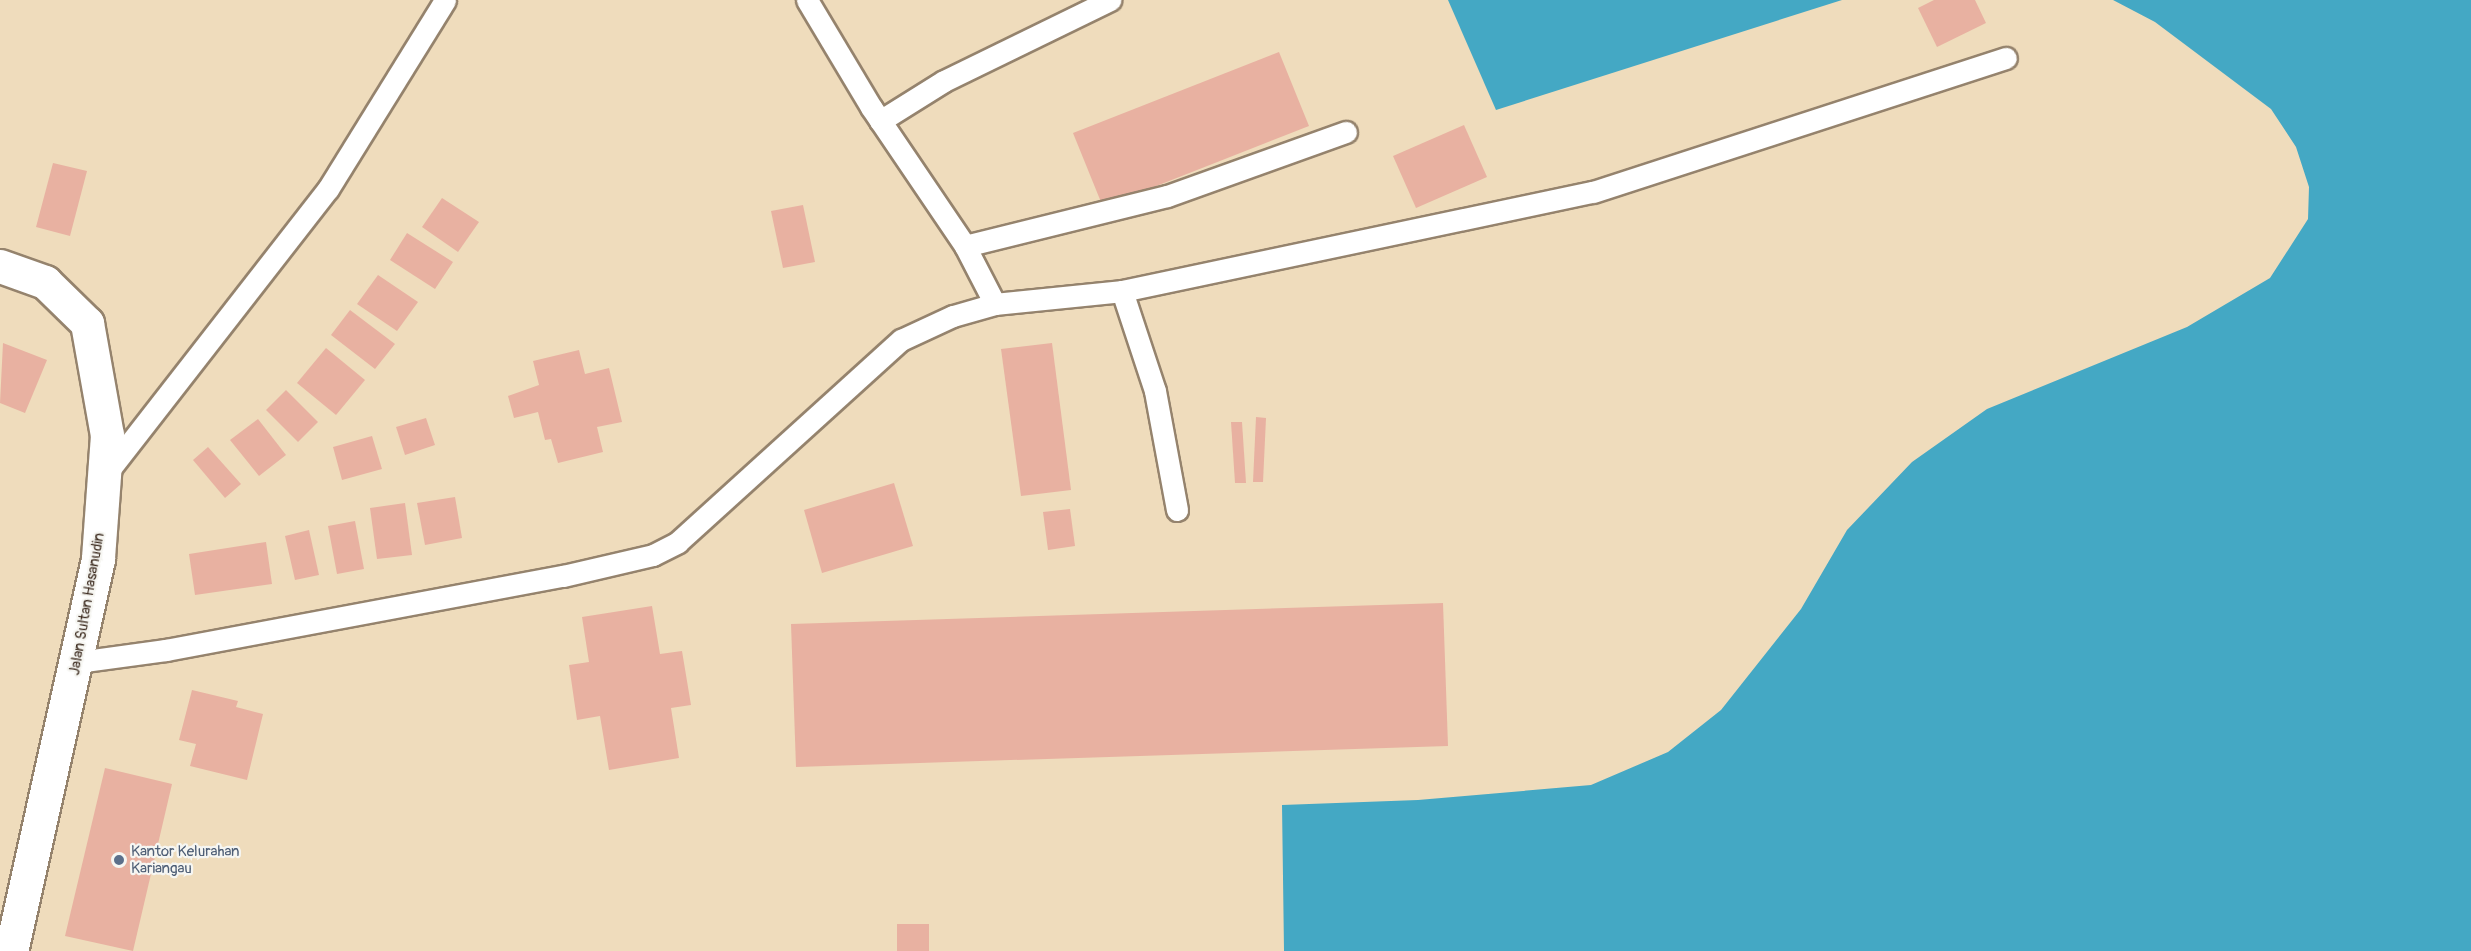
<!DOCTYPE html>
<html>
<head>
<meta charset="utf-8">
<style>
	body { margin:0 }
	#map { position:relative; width:2471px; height:951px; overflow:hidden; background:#efdcbc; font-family:Pangolin,sans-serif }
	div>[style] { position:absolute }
	.water>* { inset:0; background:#44a8c4 }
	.building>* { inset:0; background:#e8b1a1 }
	.roads { filter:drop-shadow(2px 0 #95836d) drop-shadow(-2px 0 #95836d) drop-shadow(0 2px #95836d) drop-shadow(0 -2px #95836d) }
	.service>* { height:21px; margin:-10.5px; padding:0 10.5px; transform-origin:10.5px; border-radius:10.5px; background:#fff }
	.minor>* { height:33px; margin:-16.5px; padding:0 16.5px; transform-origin:16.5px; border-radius:16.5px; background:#fff }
	.dots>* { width:16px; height:16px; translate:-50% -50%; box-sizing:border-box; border:3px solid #f6f6f2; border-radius:50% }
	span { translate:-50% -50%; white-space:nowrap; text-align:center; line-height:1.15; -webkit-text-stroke:4.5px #f6f6f2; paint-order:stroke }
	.street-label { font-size:15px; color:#3b2a1e }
	.service-label { font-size:15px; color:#4e5e75 }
	.left { translate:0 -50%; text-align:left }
</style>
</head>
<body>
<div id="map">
	<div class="water">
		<i style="clip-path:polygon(1448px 0,1842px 0,1496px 110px)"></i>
		<i style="clip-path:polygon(2113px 0,2471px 0,2471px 951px,1284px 951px,1282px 805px,1418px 800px,1591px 785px,1668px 752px,1721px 710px,1801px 609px,1847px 530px,1912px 462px,1987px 409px,2187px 327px,2270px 278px,2308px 219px,2309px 187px,2296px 147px,2271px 109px,2155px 22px)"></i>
	</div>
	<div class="building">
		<i style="clip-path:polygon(1934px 0,1975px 0,1986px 23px,1937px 47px,1918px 8px)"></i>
		<i style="clip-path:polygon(1279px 52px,1309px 126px,1103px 207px,1073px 133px)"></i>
		<i style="clip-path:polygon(1464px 125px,1487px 177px,1416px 208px,1393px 156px)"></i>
		<i style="clip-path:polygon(53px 163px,87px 171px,70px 236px,36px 227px)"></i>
		<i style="clip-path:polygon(442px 198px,479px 222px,458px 252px,422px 227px)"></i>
		<i style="clip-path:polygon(803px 205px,815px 262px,783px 268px,771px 211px)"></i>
		<i style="clip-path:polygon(407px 233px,453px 262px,435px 289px,390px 260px)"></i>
		<i style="clip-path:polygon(378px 275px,418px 302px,397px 331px,357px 304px)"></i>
		<i style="clip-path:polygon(350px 310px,395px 344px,375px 369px,331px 335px)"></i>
		<i style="clip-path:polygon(3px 343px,47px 360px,25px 413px,0 403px)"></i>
		<i style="clip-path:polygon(1052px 343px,1071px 490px,1021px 496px,1001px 349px)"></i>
		<i style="clip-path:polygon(326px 348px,365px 380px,336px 415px,297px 383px)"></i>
		<i style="clip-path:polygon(579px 350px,585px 374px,609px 368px,622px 422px,597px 427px,603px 452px,558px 463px,551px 439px,545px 440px,538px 412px,514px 418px,508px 396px,539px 385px,533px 361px)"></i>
		<i style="clip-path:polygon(286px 390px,318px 422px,298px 442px,266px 410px)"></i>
		<i style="clip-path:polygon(1256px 417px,1266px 418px,1263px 482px,1253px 482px)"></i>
		<i style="clip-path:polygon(426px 418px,435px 445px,405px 455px,396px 427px)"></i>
		<i style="clip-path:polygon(258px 419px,286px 455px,259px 476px,230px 440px)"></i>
		<i style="clip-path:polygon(1231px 422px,1242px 422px,1246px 483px,1235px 483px)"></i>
		<i style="clip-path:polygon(372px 436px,382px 469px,342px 480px,333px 447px)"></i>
		<i style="clip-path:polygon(208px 447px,241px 484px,225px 498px,193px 460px)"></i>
		<i style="clip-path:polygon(894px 483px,913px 546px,822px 573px,804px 510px)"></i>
		<i style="clip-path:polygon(455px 497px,462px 538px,425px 545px,417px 503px)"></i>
		<i style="clip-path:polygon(405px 503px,412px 555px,377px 559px,370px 508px)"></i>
		<i style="clip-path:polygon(1070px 509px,1075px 546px,1048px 550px,1043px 512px)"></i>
		<i style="clip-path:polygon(355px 521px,364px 569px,337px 574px,328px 526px)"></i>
		<i style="clip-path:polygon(309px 530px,319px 575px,295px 580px,285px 536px)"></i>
		<i style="clip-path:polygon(266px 542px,272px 584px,195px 595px,189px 554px)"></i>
		<i style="clip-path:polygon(1443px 603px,1448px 746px,796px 767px,791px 624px)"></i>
		<i style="clip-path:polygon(652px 606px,660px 654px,682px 651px,691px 705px,671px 708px,679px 758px,609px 770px,600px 716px,577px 720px,569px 665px,589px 662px,582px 617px)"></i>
		<i style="clip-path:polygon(192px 690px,238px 701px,236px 707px,263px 714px,247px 780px,190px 766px,196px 744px,179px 740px)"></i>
		<i style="clip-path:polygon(105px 768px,172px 784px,133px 951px,65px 936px)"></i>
		<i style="clip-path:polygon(897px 924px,929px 924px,929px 951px,897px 951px)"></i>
	</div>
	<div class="roads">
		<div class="service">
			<i style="left:807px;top:0;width:125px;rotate:59.1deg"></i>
			<i style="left:871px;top:107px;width:168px;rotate:55.9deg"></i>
			<i style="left:965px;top:246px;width:65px;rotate:62.7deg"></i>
			<i style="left:995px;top:304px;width:128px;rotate:-5.8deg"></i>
			<i style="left:1122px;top:291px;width:481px;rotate:-11.9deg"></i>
			<i style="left:1593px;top:192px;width:434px;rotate:-18deg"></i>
			<i style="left:880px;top:121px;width:75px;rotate:-32deg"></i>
			<i style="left:944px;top:81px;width:185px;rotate:-26deg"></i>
			<i style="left:965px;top:246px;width:208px;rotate:-13.9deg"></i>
			<i style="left:1167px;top:196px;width:190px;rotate:-19.7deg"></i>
			<i style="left:1122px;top:291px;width:105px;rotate:71.7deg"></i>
			<i style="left:1155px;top:391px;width:121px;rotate:79.5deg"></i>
			<i style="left:106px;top:474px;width:361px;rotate:-52.1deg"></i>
			<i style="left:328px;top:189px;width:222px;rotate:-58.2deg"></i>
			<i style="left:78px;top:662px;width:89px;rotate:-7.8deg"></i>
			<i style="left:166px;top:650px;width:404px;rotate:-10.6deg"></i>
			<i style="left:563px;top:576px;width:92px;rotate:-13.1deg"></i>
			<i style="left:653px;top:555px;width:28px;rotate:-27deg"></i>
			<i style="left:678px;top:542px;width:301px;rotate:-42.2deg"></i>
			<i style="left:901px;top:340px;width:57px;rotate:-24.8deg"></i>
			<i style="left:953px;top:316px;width:44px;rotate:-15.9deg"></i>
		</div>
		<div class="minor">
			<i style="left:0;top:266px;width:48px;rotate:19.6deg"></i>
			<i style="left:45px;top:282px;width:59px;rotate:44.3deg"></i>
			<i style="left:87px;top:323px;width:114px;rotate:79.9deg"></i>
			<i style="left:107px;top:435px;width:124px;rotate:94.2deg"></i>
			<i style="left:98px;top:559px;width:402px;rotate:102.5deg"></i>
		</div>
	</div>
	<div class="dots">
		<i style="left:119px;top:860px;background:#5c6f8a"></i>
	</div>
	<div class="street-label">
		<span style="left:87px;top:604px;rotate:-80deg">Jalan Sultan Hasanudin</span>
	</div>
	<div class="service-label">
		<span class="left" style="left:131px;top:860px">Kantor Kelurahan<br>Kariangau</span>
	</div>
</div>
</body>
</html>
